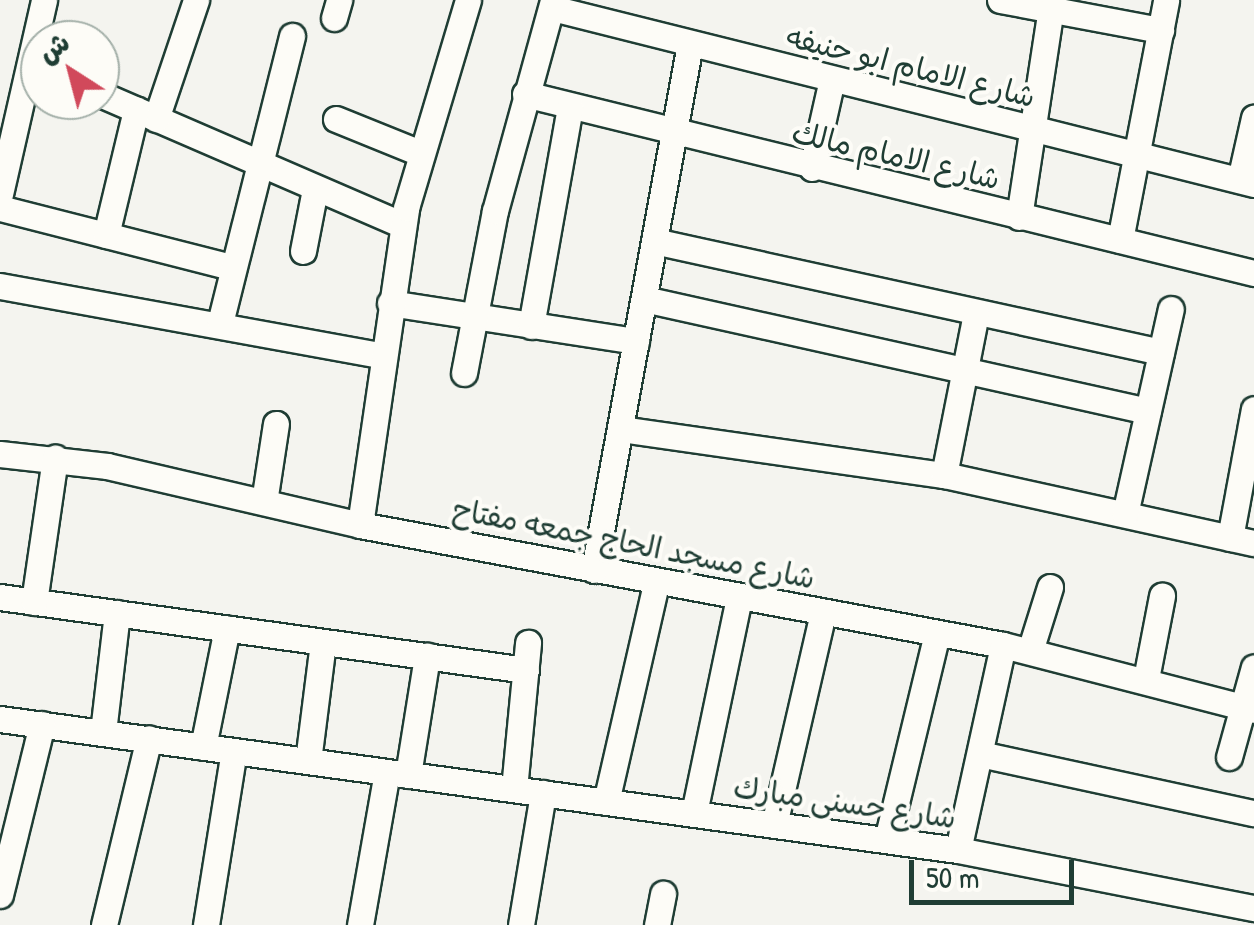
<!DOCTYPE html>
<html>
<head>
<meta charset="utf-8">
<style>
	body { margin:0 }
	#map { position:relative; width:1254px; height:925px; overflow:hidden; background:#f4f4ef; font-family:"Patrick Hand","Playpen Sans Arabic",sans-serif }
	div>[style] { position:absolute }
	.roads { filter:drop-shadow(2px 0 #1f3d34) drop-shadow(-2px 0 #1f3d34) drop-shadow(0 2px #1f3d34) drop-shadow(0 -2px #1f3d34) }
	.street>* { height:25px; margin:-12.5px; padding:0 12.5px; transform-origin:12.5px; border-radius:12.5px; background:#fdfcf7 }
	span { translate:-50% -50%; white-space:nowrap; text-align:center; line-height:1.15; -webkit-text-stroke:8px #fdfcf7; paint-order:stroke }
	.street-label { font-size:30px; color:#1f3d34 }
	.north { position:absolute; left:20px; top:20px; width:100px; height:100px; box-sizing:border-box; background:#fdfcf7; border:2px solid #a4b0a9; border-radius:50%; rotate:324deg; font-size:28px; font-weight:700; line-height:40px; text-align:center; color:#1f3d34 }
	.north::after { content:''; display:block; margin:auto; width:35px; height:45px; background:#d1495b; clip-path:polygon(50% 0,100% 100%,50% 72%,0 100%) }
	.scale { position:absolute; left:909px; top:860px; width:165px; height:45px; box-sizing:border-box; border:5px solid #1f3d34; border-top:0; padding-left:12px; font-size:30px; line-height:35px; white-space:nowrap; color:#1f3d34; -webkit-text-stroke:8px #fdfcf7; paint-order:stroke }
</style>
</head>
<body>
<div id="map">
	<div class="roads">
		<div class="street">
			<i style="left:1000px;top:0;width:164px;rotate:10.6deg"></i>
			<i style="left:552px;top:8px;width:724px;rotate:14.07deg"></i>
			<i style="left:334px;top:18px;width:19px;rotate:-74deg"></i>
			<i style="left:100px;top:94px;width:330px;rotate:23.4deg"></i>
			<i style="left:525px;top:94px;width:751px;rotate:13.8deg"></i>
			<i style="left:156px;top:119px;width:126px;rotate:-71.4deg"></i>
			<i style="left:336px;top:119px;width:91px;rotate:22deg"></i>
			<i style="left:812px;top:168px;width:91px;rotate:-77.3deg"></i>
			<i style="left:1240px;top:180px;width:64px;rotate:-77.3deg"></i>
			<i style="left:0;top:194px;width:199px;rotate:-77.2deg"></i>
			<i style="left:0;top:208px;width:239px;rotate:14.3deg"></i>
			<i style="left:1019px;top:217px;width:210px;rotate:-81.3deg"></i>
			<i style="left:106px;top:235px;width:129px;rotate:-76.5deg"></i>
			<i style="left:1120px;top:240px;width:244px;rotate:-79.1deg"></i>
			<i style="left:654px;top:241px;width:519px;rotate:12.35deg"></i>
			<i style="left:303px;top:251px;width:63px;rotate:-79deg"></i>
			<i style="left:0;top:286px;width:387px;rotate:10.3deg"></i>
			<i style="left:644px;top:299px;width:516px;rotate:12.53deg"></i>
			<i style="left:390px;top:303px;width:249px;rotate:8.8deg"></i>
			<i style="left:220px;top:323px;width:296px;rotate:-75.9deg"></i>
			<i style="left:531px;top:326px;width:223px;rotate:-79.9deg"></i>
			<i style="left:464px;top:373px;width:165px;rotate:-79.2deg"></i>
			<i style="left:495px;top:211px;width:219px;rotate:-74.6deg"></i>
			<i style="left:620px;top:429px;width:327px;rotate:8.1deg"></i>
			<i style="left:944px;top:475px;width:317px;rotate:12.4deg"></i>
			<i style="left:0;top:454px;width:108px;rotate:6.4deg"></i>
			<i style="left:107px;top:466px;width:260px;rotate:13.1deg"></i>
			<i style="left:360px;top:525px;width:654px;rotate:10.57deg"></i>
			<i style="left:1003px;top:645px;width:259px;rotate:14.5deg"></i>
			<i style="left:944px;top:475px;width:165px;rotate:-78.8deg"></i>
			<i style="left:264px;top:502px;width:79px;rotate:-81.3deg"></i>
			<i style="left:1125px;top:514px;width:210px;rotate:-77.4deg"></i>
			<i style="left:360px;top:525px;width:320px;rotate:-81.7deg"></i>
			<i style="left:406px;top:208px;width:217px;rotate:-73.4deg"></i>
			<i style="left:1230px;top:538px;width:131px;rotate:-79.5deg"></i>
			<i style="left:594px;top:570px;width:535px;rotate:-79.66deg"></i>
			<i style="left:0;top:597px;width:531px;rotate:7.9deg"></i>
			<i style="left:34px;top:602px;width:146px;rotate:-81.7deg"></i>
			<i style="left:1030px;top:651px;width:67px;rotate:-72.6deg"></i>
			<i style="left:1146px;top:679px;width:85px;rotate:-79.1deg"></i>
			<i style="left:0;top:719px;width:967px;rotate:7.79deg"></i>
			<i style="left:958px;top:850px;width:302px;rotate:11.1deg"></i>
			<i style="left:103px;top:732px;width:120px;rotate:-83.3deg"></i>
			<i style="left:203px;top:747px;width:121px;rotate:-78.6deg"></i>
			<i style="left:980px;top:754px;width:280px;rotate:12.2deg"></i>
			<i style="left:1229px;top:757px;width:93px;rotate:-74.5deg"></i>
			<i style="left:308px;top:761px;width:120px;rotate:-82.8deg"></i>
			<i style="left:408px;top:775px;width:121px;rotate:-80.9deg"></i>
			<i style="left:514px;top:789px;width:147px;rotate:-84.5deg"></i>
			<i style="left:606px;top:802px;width:225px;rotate:-77.1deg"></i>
			<i style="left:694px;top:813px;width:220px;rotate:-78.2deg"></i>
			<i style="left:774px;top:825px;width:219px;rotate:-77deg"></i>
			<i style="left:887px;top:840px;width:213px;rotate:-76.4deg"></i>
			<i style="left:958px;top:850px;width:210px;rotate:-77.6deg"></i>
			<i style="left:0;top:895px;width:176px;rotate:-76.2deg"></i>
			<i style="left:104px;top:925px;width:192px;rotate:-76.5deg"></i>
			<i style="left:206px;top:925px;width:176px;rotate:-80.9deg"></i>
			<i style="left:360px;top:925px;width:155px;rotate:-80deg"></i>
			<i style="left:521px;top:925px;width:134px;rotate:-80.5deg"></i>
			<i style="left:657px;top:925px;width:32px;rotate:-79deg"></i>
		</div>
	</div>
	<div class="street-label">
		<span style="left:911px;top:66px;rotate:14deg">شارع الامام ابو حنيفه</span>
		<span style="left:896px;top:155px;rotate:13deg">شارع الامام مالك</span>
		<span style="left:634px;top:543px;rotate:11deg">شارع مسجد الحاج جمعه مفتاح</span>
		<span style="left:845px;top:802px;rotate:8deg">شارع حسنى مبارك</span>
	</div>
	<div class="north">ش</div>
	<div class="scale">50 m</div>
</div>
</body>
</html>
